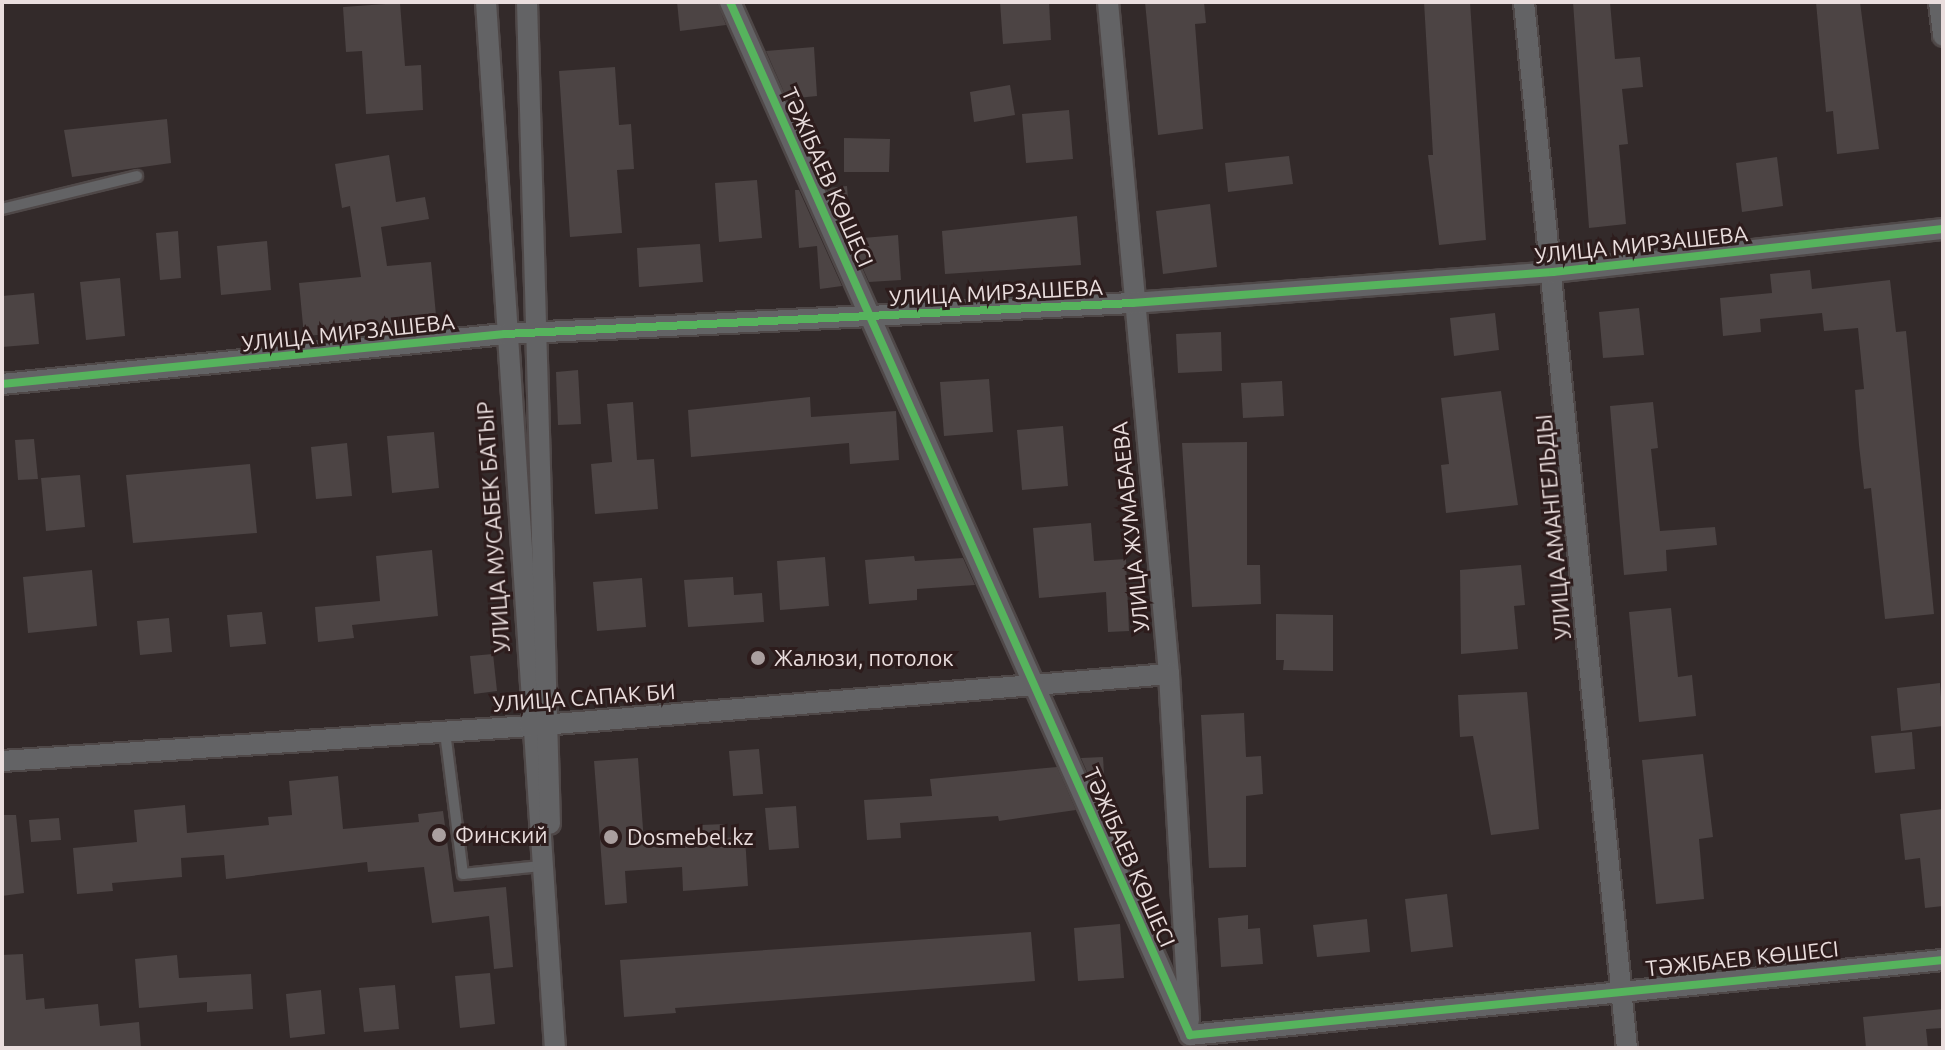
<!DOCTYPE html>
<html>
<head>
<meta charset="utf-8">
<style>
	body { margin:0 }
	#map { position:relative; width:1945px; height:1050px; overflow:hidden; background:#332a2a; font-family:Ubuntu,sans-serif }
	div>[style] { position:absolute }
	.building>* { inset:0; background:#4c4444 }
	.roads { filter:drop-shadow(2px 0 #4f4848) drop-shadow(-2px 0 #4f4848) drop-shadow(0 2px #4f4848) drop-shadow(0 -2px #4f4848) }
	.lane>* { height:10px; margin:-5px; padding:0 5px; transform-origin:5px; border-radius:5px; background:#636365 }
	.street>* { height:20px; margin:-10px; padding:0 10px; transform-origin:10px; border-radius:10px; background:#636365 }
	.cycleway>* { height:8px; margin:-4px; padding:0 4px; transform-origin:4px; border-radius:4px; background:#56b35d }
	.dots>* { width:22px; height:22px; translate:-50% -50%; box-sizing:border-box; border:4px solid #2d1c1c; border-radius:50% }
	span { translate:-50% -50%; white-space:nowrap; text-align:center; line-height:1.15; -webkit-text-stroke:6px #2d1c1c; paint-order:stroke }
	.street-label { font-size:22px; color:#eadede }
	.poi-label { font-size:22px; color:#eadede }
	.left { translate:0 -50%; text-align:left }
	.frame { position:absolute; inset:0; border:4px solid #eadede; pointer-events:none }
</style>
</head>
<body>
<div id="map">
	<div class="building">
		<i style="clip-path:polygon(677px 2px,717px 2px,726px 25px,680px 31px)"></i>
		<i style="clip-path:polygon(1000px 2px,1049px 2px,1051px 40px,1003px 44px)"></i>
		<i style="clip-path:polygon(1145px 2px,1204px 2px,1206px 23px,1195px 24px,1203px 129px,1158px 135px)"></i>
		<i style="clip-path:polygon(1424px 2px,1470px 2px,1486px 240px,1439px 245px,1428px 155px,1433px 155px)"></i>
		<i style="clip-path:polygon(1573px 2px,1610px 2px,1615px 59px,1640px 57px,1643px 87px,1622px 89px,1628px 144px,1619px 145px,1626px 224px,1589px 228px)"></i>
		<i style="clip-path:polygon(1816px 2px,1860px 2px,1879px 149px,1837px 154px,1833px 111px,1826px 112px)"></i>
		<i style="clip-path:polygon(400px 3px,405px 66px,421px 65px,423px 110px,366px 114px,362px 51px,346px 52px,343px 7px)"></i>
		<i style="clip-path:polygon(814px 47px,817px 96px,787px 99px,766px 51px)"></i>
		<i style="clip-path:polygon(615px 67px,619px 125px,631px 124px,634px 169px,617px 170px,622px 233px,570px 237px,559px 71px)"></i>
		<i style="clip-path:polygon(1010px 85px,1015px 115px,974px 122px,970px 92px)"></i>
		<i style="clip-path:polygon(1069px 110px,1073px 159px,1026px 163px,1022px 114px)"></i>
		<i style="clip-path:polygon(167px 119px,171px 163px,72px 177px,64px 130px)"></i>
		<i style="clip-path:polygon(844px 138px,890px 139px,889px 172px,844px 172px)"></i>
		<i style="clip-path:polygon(389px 155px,396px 202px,425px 197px,429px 219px,381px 227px,387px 266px,431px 262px,437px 326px,304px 336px,299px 283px,361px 277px,350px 206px,342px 208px,335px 164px)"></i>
		<i style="clip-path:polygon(1289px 156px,1293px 184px,1228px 192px,1225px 163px)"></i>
		<i style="clip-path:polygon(1777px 157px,1783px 206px,1742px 212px,1736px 163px)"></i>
		<i style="clip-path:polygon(757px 180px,762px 238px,719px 242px,715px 183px)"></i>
		<i style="clip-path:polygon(847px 186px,851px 239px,898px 235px,901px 280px,869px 282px,827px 188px)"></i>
		<i style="clip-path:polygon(795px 190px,799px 190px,842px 286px,820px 289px,817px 246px,799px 248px)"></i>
		<i style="clip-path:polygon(1210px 204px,1217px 267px,1163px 274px,1156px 211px)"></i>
		<i style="clip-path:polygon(1077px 216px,1081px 265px,945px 274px,942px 231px)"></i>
		<i style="clip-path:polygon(178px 231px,181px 278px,160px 280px,156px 233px)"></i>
		<i style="clip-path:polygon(267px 241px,271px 290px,221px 295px,217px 246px)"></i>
		<i style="clip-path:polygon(700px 244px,703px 282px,639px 287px,637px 248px)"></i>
		<i style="clip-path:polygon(1810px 270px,1812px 289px,1890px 280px,1896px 332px,1906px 331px,1934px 614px,1885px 619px,1871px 488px,1864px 489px,1859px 445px,1855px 390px,1864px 389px,1858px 328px,1824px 331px,1822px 313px,1760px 319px,1761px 332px,1723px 336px,1720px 298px,1772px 293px,1770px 274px)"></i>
		<i style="clip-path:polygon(120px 278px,125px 336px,86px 340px,80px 282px)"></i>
		<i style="clip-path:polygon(34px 293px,39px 344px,2px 347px,2px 296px)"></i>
		<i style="clip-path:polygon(1639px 308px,1644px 355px,1603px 358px,1599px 312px)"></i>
		<i style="clip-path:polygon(1495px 313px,1499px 350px,1454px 356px,1450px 318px)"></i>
		<i style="clip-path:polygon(1221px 332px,1222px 371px,1178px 373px,1176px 334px)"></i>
		<i style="clip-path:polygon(578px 370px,581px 424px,558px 425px,556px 372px)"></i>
		<i style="clip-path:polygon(989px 379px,993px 432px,944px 436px,940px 382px)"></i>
		<i style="clip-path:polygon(1282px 381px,1284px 416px,1243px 418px,1241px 383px)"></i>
		<i style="clip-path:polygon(1501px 391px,1518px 505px,1446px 513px,1441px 465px,1449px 464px,1441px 398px)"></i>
		<i style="clip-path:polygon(810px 397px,811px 417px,896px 411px,899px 460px,850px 464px,849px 443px,691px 457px,688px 410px)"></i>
		<i style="clip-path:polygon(633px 402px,637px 460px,654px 459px,658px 509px,595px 514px,591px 464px,612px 462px,607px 404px)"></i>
		<i style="clip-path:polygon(1653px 402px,1658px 448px,1651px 449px,1660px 531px,1715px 527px,1717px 545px,1666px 550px,1667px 571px,1624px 575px,1610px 406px)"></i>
		<i style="clip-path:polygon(1063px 426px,1068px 486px,1022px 490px,1017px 430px)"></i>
		<i style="clip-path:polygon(434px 432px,439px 488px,392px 493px,387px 436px)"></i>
		<i style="clip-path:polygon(34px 439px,38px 479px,18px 480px,15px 440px)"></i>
		<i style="clip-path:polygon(1247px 442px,1247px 565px,1260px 565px,1261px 604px,1192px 607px,1182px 443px)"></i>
		<i style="clip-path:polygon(347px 443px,352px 496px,316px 499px,311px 447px)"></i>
		<i style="clip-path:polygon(250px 464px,257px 533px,133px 543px,126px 475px)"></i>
		<i style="clip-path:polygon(80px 475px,85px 527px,46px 531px,41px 478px)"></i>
		<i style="clip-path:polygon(1091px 523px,1094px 561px,1126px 559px,1129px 631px,1108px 632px,1106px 592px,1039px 598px,1033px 528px)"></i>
		<i style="clip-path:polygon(432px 550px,438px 616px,352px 625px,354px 638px,318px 642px,315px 607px,380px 601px,376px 556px)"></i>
		<i style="clip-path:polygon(914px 556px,915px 561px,963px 558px,975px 585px,917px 589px,917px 600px,869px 604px,865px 560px)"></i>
		<i style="clip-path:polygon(825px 557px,829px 606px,780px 610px,777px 561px)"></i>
		<i style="clip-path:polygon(1521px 565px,1525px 605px,1514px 606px,1518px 649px,1461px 654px,1460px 570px)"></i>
		<i style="clip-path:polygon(92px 570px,97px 626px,28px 633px,23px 577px)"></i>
		<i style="clip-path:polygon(733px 577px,734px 595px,762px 593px,764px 622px,688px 627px,684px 580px)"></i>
		<i style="clip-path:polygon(642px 578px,646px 627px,597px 631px,593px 582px)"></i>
		<i style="clip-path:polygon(1671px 608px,1678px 677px,1692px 675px,1696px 716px,1639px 722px,1629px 612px)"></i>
		<i style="clip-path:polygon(262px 612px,266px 644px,230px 647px,227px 615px)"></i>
		<i style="clip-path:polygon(1276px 614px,1333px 615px,1333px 671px,1283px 670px,1284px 660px,1276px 660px)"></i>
		<i style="clip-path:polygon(169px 618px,172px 652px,140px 655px,137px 621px)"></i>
		<i style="clip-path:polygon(493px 654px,497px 691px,474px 694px,470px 656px)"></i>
		<i style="clip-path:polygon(1940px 683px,1943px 726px,1901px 731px,1897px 688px)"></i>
		<i style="clip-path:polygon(1527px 692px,1539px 829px,1491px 835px,1473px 736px,1460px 737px,1458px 695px)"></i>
		<i style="clip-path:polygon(1244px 713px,1246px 757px,1261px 756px,1263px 794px,1246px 796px,1246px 867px,1209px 868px,1201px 715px)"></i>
		<i style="clip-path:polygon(1912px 732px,1915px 769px,1875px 773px,1871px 736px)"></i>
		<i style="clip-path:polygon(759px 749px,763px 794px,733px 796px,729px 751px)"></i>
		<i style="clip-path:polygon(1703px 754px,1713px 837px,1699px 839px,1704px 899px,1656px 904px,1642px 760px)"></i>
		<i style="clip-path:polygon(1103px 757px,1106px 808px,1103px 808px,1081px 758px)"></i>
		<i style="clip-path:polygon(638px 758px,644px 843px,702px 839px,701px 825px,725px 824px,725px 838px,745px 836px,748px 886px,683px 891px,682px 867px,625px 871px,627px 903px,605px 905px,594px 761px)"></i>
		<i style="clip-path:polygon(1057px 767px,1076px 810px,999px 821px,998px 816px,900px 823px,901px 838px,867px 840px,864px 800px,932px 796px,930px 779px)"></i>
		<i style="clip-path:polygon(338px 776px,343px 829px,419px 822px,418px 814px,443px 811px,454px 892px,506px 887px,513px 967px,494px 969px,489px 916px,432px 923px,424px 867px,368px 872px,367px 862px,226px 879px,224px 855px,181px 858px,182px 877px,112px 883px,113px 891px,77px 894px,73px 848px,137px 842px,134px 810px,185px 805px,187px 833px,269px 825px,268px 817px,292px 815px,289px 781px)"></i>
		<i style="clip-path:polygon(796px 806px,799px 848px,769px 850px,765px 808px)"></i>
		<i style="clip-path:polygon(1943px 809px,1943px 906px,1925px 908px,1920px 858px,1905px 860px,1900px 814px)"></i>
		<i style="clip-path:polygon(2px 815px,16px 815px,24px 893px,2px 896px)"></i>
		<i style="clip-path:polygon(59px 818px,61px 840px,31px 842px,29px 820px)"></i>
		<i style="clip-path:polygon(1447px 894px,1453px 947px,1411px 952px,1405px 899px)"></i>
		<i style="clip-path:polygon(1248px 915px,1248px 929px,1260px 928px,1263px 964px,1221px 967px,1218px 918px)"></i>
		<i style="clip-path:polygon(1367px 919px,1370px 952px,1317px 957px,1313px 925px)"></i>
		<i style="clip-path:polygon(1120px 924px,1124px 978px,1078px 981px,1074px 928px)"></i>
		<i style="clip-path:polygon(1031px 932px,1035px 981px,675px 1008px,676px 1013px,624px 1017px,620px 960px)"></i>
		<i style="clip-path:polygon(23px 954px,26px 1000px,44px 998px,45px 1009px,98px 1004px,100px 1026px,139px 1022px,141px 1048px,2px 1048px,2px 955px)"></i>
		<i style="clip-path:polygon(177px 955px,179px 978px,251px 974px,253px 1009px,207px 1012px,207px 1002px,139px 1008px,135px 959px)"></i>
		<i style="clip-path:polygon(490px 973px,495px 1024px,460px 1028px,455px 976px)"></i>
		<i style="clip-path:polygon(395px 985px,399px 1029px,364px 1032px,359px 988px)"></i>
		<i style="clip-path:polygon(321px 990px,325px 1034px,290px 1038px,286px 994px)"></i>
		<i style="clip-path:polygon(1943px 1009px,1943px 1028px,1926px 1029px,1928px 1048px,1866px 1048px,1863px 1017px)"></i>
	</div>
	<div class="roads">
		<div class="lane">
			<i style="left:2px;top:209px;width:139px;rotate:-13.7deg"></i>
			<i style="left:445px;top:732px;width:143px;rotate:82.8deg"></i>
			<i style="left:463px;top:874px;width:78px;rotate:-5.9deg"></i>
		</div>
		<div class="street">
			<i style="left:486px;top:2px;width:1048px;rotate:86.23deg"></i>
			<i style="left:527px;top:2px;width:822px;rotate:88.4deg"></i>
			<i style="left:730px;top:2px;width:1131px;rotate:66deg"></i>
			<i style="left:1190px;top:1035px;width:757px;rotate:-5.69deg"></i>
			<i style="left:1108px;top:2px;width:675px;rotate:84.81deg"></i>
			<i style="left:1169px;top:674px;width:347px;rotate:86.7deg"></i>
			<i style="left:1524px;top:2px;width:1051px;rotate:84.38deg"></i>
			<i style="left:1939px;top:2px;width:34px;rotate:83deg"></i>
			<i style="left:2px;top:384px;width:505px;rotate:-5.68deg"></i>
			<i style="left:505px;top:334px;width:628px;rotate:-2.83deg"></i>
			<i style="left:1132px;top:303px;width:422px;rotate:-4.2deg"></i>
			<i style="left:1553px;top:272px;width:392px;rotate:-6.3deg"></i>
			<i style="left:2px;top:761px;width:529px;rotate:-3.79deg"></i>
			<i style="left:530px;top:726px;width:641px;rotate:-4.65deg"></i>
		</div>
	</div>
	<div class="cycleway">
		<i style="left:730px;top:2px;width:1131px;rotate:66deg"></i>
		<i style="left:1190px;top:1035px;width:757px;rotate:-5.69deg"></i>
		<i style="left:2px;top:384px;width:505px;rotate:-5.68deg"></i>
		<i style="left:505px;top:334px;width:628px;rotate:-2.83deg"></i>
		<i style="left:1132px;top:303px;width:422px;rotate:-4.2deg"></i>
		<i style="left:1553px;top:272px;width:392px;rotate:-6.3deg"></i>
	</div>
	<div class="dots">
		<i style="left:758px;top:658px;background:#aa9f9f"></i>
		<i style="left:439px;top:835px;background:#aa9f9f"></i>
		<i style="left:611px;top:837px;background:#aa9f9f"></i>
	</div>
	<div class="street-label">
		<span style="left:828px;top:177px;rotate:66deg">ТӘЖІБАЕВ КӨШЕСІ</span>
		<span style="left:1641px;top:244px;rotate:-6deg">УЛИЦА МИРЗАШЕВА</span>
		<span style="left:996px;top:292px;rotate:-3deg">УЛИЦА МИРЗАШЕВА</span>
		<span style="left:348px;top:332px;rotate:-6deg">УЛИЦА МИРЗАШЕВА</span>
		<span style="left:493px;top:527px;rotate:-94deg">УЛИЦА МУСАБЕК БАТЫР</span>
		<span style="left:1130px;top:527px;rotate:-96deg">УЛИЦА ЖУМАБАЕВА</span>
		<span style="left:1553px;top:527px;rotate:-95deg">УЛИЦА АМАНГЕЛЬДЫ</span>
		<span style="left:584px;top:697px;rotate:-4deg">УЛИЦА САПАК БИ</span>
		<span style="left:1130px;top:857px;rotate:66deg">ТӘЖІБАЕВ КӨШЕСІ</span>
		<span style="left:1742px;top:958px;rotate:-6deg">ТӘЖІБАЕВ КӨШЕСІ</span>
	</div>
	<div class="poi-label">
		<span class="left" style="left:774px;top:658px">Жалюзи, потолок</span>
		<span class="left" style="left:455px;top:835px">Финский</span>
		<span class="left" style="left:627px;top:837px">Dosmebel.kz</span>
	</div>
	<div class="frame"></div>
</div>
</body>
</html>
